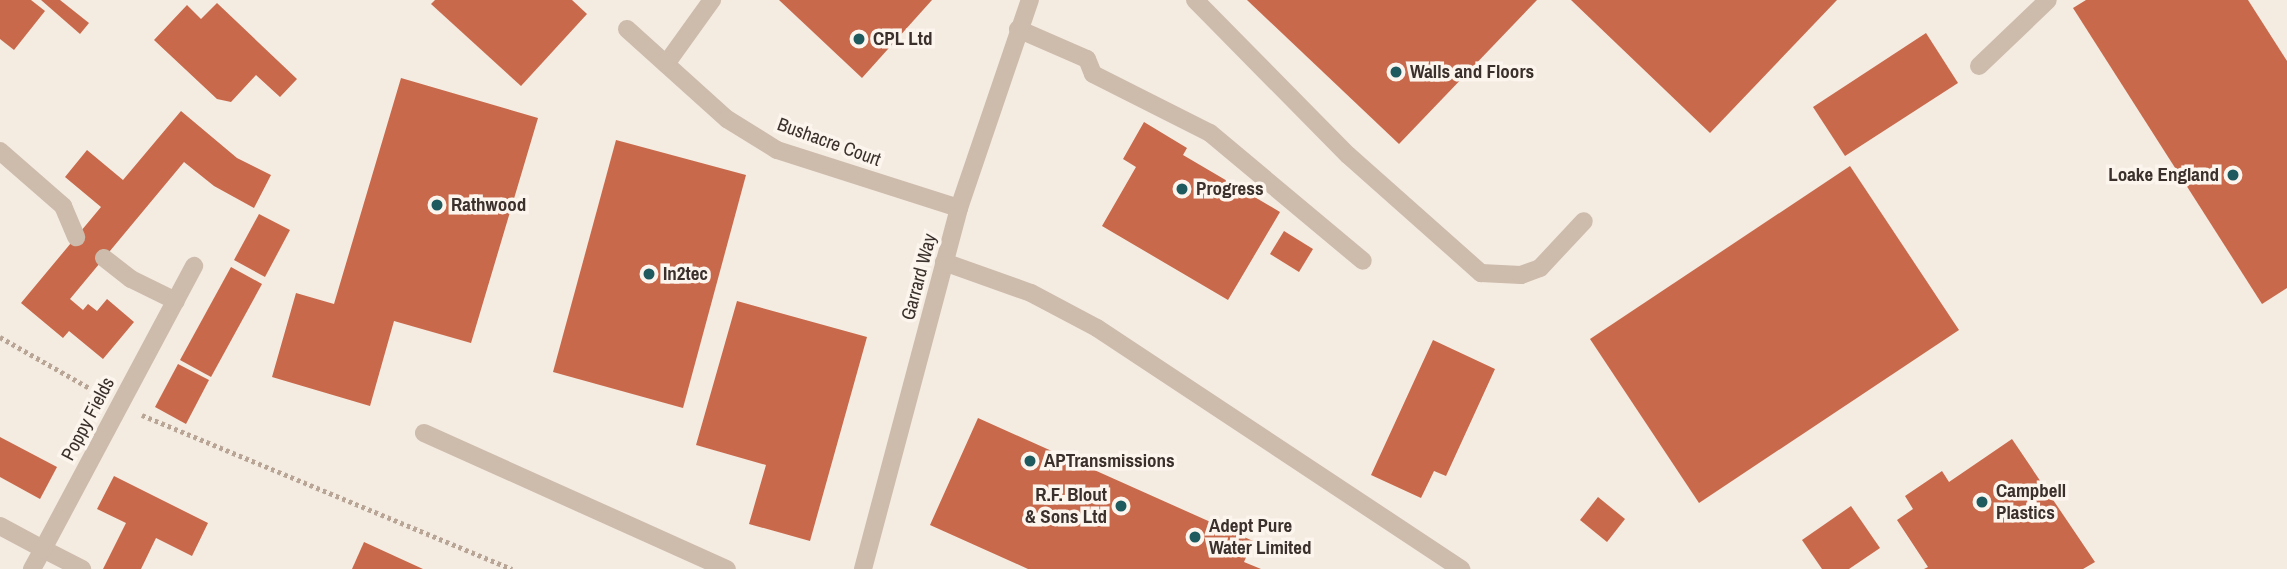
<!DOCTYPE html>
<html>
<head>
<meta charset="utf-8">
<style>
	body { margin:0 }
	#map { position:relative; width:2287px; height:569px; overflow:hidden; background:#f4ebe1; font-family:"Archivo Narrow",sans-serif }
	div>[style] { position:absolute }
	.building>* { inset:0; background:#c8694b }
	.path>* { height:4.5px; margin-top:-2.25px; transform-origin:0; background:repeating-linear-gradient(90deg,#b9a596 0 3.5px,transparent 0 7px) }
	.service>* { height:18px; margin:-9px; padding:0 9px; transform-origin:9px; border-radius:9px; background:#cdbbac }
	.minor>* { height:18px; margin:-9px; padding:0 9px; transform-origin:9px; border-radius:9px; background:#cdbbac }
	.dots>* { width:19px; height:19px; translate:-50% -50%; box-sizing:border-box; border:4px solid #fbf5ee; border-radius:50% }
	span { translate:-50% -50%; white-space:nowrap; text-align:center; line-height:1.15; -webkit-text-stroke:7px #fbf5ee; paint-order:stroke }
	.poi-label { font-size:19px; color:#3b302b; font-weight:700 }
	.left { translate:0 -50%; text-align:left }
	.right { translate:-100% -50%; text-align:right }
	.street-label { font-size:19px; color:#3b302b }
</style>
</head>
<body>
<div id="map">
	<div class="building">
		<i style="clip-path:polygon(0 0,31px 0,45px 11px,14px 50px,0 39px)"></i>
		<i style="clip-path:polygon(41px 0,60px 0,89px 23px,80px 34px)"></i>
		<i style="clip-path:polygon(435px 0,572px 0,587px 14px,521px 86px,431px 4px)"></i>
		<i style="clip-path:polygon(779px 0,932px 0,862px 78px)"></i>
		<i style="clip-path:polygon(1247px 0,1537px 0,1399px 144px)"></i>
		<i style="clip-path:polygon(1571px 0,1837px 0,1710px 133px)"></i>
		<i style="clip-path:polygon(2086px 0,2248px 0,2287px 61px,2287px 288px,2262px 304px,2073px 8px)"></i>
		<i style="clip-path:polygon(217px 3px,297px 79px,280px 97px,256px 75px,231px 102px,217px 99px,154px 40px,187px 5px,201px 19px)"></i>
		<i style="clip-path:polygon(1926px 33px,1958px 83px,1845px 156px,1813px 107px)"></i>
		<i style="clip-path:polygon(401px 78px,538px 118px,471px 343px,394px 321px,370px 406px,272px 377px,296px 293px,334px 304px)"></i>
		<i style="clip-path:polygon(181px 111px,237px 158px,271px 175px,254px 208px,214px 186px,184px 162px,70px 299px,83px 310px,88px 304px,97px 311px,107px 299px,134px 322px,103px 359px,69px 331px,63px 338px,21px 303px,101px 207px,65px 177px,87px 150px,123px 180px)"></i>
		<i style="clip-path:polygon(1144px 122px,1187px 148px,1183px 155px,1280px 212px,1228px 300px,1102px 226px,1136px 167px,1123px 159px)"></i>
		<i style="clip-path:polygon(616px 140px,746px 175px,683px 408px,553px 372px)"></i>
		<i style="clip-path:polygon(1850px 166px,1959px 330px,1699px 503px,1590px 339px)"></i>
		<i style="clip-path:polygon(259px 214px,290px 230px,265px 277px,234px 260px)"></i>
		<i style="clip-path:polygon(1284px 231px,1313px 249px,1299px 272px,1270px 254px)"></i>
		<i style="clip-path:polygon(231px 267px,262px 284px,211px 377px,180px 360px)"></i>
		<i style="clip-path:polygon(737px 301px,867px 337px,810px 541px,749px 524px,766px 465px,696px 445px)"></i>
		<i style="clip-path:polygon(1433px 340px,1495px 369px,1446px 476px,1434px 471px,1421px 498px,1371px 475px)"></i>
		<i style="clip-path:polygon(178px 364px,209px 380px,186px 424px,155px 407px)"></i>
		<i style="clip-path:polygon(978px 418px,1253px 541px,1244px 562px,1261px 569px,1028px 569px,930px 525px)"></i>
		<i style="clip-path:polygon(0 437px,57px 467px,40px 499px,0 477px)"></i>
		<i style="clip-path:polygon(2012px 439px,2095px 562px,2083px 569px,1924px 569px,1928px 567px,1897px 520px,1913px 509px,1905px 496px,1942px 471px,1949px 482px)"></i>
		<i style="clip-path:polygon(114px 476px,208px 523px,192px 556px,156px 538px,141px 569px,103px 569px,126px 523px,97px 509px)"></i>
		<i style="clip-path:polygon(1598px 497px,1625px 519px,1607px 542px,1580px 520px)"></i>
		<i style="clip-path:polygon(1851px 506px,1880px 548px,1849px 569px,1822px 569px,1802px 540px)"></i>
		<i style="clip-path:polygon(364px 542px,423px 569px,352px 569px)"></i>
	</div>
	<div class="path">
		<i style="left:0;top:337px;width:115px;rotate:29.7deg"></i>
		<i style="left:142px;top:415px;width:401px;rotate:22.6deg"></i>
	</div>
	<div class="service">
		<i style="left:1195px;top:0;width:218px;rotate:45.4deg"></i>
		<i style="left:1348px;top:155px;width:178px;rotate:41.6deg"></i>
		<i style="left:1481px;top:273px;width:40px;rotate:2.9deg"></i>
		<i style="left:1521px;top:275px;width:20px;rotate:-20deg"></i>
		<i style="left:1540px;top:268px;width:64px;rotate:-46.9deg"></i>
		<i style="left:1018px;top:29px;width:75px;rotate:23.5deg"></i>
		<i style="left:1087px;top:59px;width:16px;rotate:68deg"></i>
		<i style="left:1093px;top:74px;width:131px;rotate:26.8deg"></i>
		<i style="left:1210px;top:133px;width:199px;rotate:39.9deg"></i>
		<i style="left:1979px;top:66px;width:95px;rotate:-43.7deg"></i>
		<i style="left:0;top:151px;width:84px;rotate:41.1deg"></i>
		<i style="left:63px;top:206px;width:34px;rotate:67deg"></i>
		<i style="left:104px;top:258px;width:34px;rotate:38deg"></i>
		<i style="left:131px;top:279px;width:50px;rotate:26.1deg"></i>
		<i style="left:944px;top:262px;width:92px;rotate:19.6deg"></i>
		<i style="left:1031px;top:293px;width:75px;rotate:27.9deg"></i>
		<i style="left:1097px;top:328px;width:437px;rotate:33.5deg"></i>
		<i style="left:424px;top:433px;width:332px;rotate:24.2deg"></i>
		<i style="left:32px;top:569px;width:23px;rotate:-61deg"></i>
		<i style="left:43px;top:549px;width:44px;rotate:27.1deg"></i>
	</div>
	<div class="minor">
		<i style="left:627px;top:29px;width:135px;rotate:42deg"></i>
		<i style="left:727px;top:119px;width:59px;rotate:31.8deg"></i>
		<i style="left:777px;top:150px;width:191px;rotate:17.7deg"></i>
		<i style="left:666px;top:64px;width:79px;rotate:-54.3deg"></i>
		<i style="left:0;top:526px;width:49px;rotate:28.1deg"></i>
		<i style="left:43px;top:549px;width:321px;rotate:-61.9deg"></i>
		<i style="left:863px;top:569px;width:374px;rotate:-75.1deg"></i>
		<i style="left:959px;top:208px;width:220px;rotate:-71.2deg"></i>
	</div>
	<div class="dots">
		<i style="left:859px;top:39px;background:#1f5a5e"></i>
		<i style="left:1396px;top:72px;background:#1f5a5e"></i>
		<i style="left:2233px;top:175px;background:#1f5a5e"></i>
		<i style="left:1182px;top:189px;background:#1f5a5e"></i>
		<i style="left:437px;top:205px;background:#1f5a5e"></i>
		<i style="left:649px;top:274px;background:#1f5a5e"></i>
		<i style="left:1030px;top:461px;background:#1f5a5e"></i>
		<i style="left:1982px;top:502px;background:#1f5a5e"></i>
		<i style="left:1121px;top:506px;background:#1f5a5e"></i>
		<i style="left:1195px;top:537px;background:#1f5a5e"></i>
	</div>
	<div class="poi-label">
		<span class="left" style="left:873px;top:39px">CPL Ltd</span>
		<span class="left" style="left:1410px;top:72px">Walls and Floors</span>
		<span class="right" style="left:2219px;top:175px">Loake England</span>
		<span class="left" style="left:1196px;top:189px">Progress</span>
		<span class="left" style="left:451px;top:205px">Rathwood</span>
		<span class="left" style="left:663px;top:274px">In2tec</span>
		<span class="left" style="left:1044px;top:461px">APTransmissions</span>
		<span class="left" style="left:1996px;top:502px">Campbell<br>Plastics</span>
		<span class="right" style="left:1107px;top:506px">R.F. Blout<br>&amp; Sons Ltd</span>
		<span class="left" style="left:1209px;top:537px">Adept Pure<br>Water Limited</span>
	</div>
	<div class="street-label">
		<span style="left:829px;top:142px;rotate:20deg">Bushacre Court</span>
		<span style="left:919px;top:277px;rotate:-75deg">Garrard Way</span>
		<span style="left:88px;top:419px;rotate:-62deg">Poppy Fields</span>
	</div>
</div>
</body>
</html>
